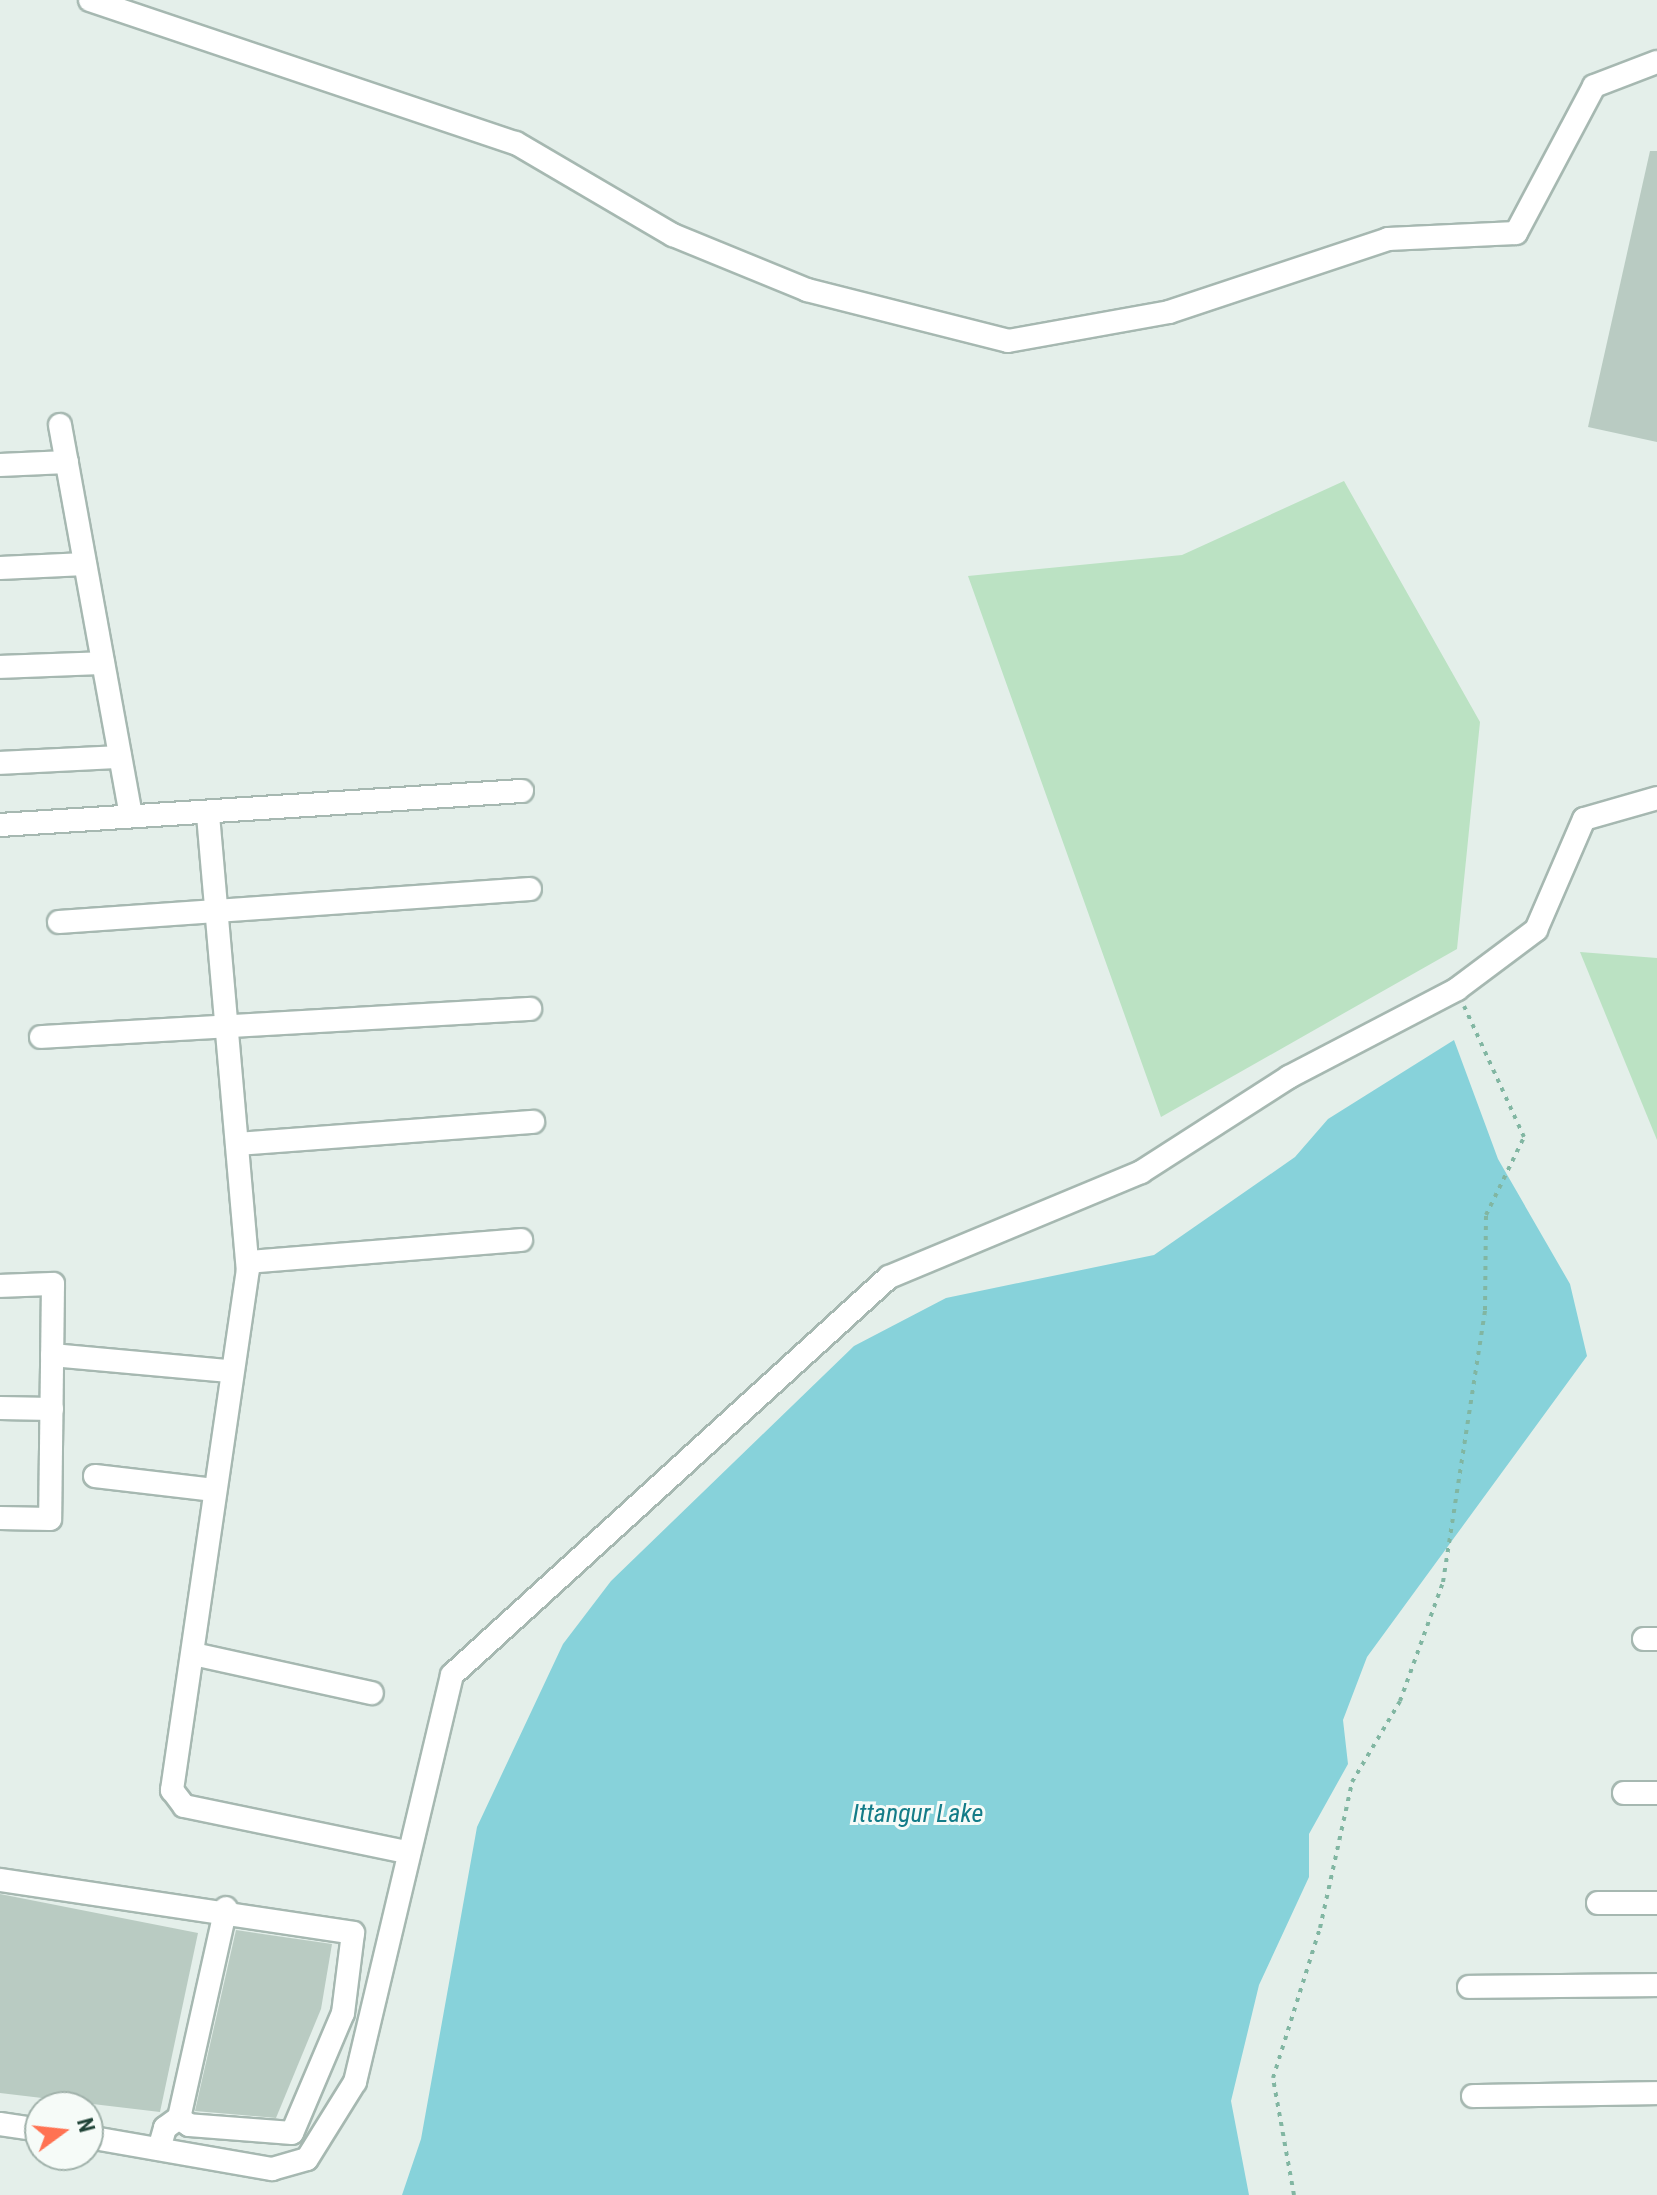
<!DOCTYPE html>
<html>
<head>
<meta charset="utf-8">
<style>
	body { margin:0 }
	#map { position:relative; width:1657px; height:2195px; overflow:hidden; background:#e4efea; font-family:"Roboto Condensed",sans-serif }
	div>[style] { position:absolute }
	.green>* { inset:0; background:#bbe2c3 }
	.water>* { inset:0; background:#87d2da }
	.building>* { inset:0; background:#b9cbc2 }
	.path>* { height:4px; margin-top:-2px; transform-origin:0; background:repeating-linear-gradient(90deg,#81b6a2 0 4px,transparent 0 10px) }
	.roads { filter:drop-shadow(2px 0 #a6b8b1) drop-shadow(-2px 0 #a6b8b1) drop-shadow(0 2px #a6b8b1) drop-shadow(0 -2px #a6b8b1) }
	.minor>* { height:22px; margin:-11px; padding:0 11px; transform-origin:11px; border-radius:11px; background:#fff }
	span { translate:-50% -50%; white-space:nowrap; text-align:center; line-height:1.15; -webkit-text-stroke:6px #f6fbf8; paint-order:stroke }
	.water-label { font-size:26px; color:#137c88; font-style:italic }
	.north { position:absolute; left:24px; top:2091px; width:80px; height:80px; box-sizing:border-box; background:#f6fbf8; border:2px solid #a1b2ab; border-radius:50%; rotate:75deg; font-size:22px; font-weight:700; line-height:32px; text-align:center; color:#214438 }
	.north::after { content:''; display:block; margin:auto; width:28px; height:36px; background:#ff7252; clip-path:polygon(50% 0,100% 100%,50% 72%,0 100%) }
</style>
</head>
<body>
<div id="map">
	<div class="green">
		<i style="clip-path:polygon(1344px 481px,1480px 722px,1457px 949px,1161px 1117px,968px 576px,1182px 555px)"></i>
		<i style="clip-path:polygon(1580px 952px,1657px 958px,1657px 1140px)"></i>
	</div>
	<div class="water">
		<i style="clip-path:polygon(1454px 1040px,1498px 1159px,1570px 1284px,1587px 1356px,1367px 1657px,1343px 1720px,1348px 1764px,1309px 1834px,1309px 1877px,1259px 1985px,1231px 2101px,1249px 2195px,402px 2195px,421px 2139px,477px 1827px,563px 1644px,611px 1581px,854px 1346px,946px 1298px,1154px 1255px,1295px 1157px,1328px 1119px)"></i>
	</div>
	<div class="building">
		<i style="clip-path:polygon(1650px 151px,1657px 151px,1657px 442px,1588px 427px)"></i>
		<i style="clip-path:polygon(0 1894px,198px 1933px,160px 2112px,0 2093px)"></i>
		<i style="clip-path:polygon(236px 1930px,332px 1944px,321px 2009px,276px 2118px,195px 2111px)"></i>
	</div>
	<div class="path">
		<i style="left:1294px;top:2195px;width:119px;rotate:-100.2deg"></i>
		<i style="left:1273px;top:2078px;width:157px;rotate:-72.6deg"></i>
		<i style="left:1320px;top:1928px;width:149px;rotate:-77.6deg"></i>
		<i style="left:1352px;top:1782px;width:94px;rotate:-59.3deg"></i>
		<i style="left:1400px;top:1701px;width:127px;rotate:-70.1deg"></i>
		<i style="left:1443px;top:1582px;width:275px;rotate:-81.2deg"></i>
		<i style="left:1485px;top:1310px;width:95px;rotate:-89.4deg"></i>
		<i style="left:1486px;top:1215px;width:87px;rotate:-64deg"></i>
		<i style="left:1524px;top:1137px;width:144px;rotate:-114.6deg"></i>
	</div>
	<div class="roads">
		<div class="minor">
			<i style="left:90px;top:0;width:449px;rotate:18.6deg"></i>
			<i style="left:516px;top:143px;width:182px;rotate:30.4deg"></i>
			<i style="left:673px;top:235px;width:145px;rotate:22.3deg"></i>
			<i style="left:807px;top:290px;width:207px;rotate:14.2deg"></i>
			<i style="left:1008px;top:341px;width:164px;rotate:-10.2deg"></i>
			<i style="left:1169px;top:312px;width:231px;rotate:-18.4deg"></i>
			<i style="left:1388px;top:239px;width:128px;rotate:-2.7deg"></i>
			<i style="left:1516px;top:233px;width:166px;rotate:-62deg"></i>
			<i style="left:1594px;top:86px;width:67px;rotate:-20.9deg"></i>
			<i style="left:60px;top:425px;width:396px;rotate:79.7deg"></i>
			<i style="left:0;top:465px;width:67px;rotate:-2.6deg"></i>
			<i style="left:0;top:568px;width:85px;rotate:-2.7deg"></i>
			<i style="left:0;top:667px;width:103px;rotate:-2.2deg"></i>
			<i style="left:0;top:763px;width:120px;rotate:-2.9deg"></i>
			<i style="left:208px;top:815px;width:456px;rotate:85deg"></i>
			<i style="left:248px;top:1269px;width:527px;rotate:98.3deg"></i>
			<i style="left:172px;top:1790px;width:20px;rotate:53deg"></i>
			<i style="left:184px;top:1806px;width:227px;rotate:11.7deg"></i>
			<i style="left:0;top:825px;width:523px;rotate:-3.73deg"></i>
			<i style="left:59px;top:922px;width:472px;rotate:-4deg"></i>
			<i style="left:41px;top:1037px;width:490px;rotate:-3.3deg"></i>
			<i style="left:238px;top:1144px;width:296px;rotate:-4.3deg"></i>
			<i style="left:248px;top:1262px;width:274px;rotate:-4.6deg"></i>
			<i style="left:0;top:1286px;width:53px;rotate:-2.2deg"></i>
			<i style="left:53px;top:1284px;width:235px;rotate:90.7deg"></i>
			<i style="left:50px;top:1519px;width:50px;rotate:-178.9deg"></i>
			<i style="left:52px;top:1355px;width:178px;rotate:5.2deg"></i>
			<i style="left:0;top:1408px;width:52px;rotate:1.1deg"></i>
			<i style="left:95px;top:1476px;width:120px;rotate:6.7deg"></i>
			<i style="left:1644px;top:1639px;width:13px"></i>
			<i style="left:194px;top:1654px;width:182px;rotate:12.4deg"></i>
			<i style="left:1624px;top:1793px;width:33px"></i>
			<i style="left:0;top:1880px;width:357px;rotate:8.5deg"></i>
			<i style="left:353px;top:1933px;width:81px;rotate:97.1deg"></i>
			<i style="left:343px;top:2013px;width:130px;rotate:113deg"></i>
			<i style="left:292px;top:2133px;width:103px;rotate:-175.6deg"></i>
			<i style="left:189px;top:2125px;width:12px;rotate:-145deg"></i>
			<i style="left:1598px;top:1903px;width:59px"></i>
			<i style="left:1469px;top:1987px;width:188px;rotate:-0.6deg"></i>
			<i style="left:1473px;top:2096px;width:184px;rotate:-0.9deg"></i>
			<i style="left:0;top:2124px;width:40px;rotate:8.5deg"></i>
			<i style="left:88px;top:2137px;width:187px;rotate:9.9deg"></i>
			<i style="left:272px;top:2169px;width:36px;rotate:-16deg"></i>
			<i style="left:307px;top:2159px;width:91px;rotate:-58.1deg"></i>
			<i style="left:355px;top:2082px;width:418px;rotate:-76.6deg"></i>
			<i style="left:452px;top:1675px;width:591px;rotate:-42.33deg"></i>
			<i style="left:889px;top:1277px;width:273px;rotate:-22.6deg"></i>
			<i style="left:1141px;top:1172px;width:176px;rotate:-32.7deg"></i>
			<i style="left:1289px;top:1077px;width:190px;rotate:-27.6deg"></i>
			<i style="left:1457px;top:989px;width:99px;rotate:-36.8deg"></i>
			<i style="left:1536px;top:930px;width:121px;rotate:-66.6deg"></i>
			<i style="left:1584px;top:819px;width:76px;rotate:-16deg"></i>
			<i style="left:159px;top:2149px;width:22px;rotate:-74deg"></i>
			<i style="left:165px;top:2128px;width:17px;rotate:-36deg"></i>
			<i style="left:179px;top:2118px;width:215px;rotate:-77.4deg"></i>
		</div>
	</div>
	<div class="water-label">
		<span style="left:918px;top:1814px">Ittangur Lake</span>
	</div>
	<div class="north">N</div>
</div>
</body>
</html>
